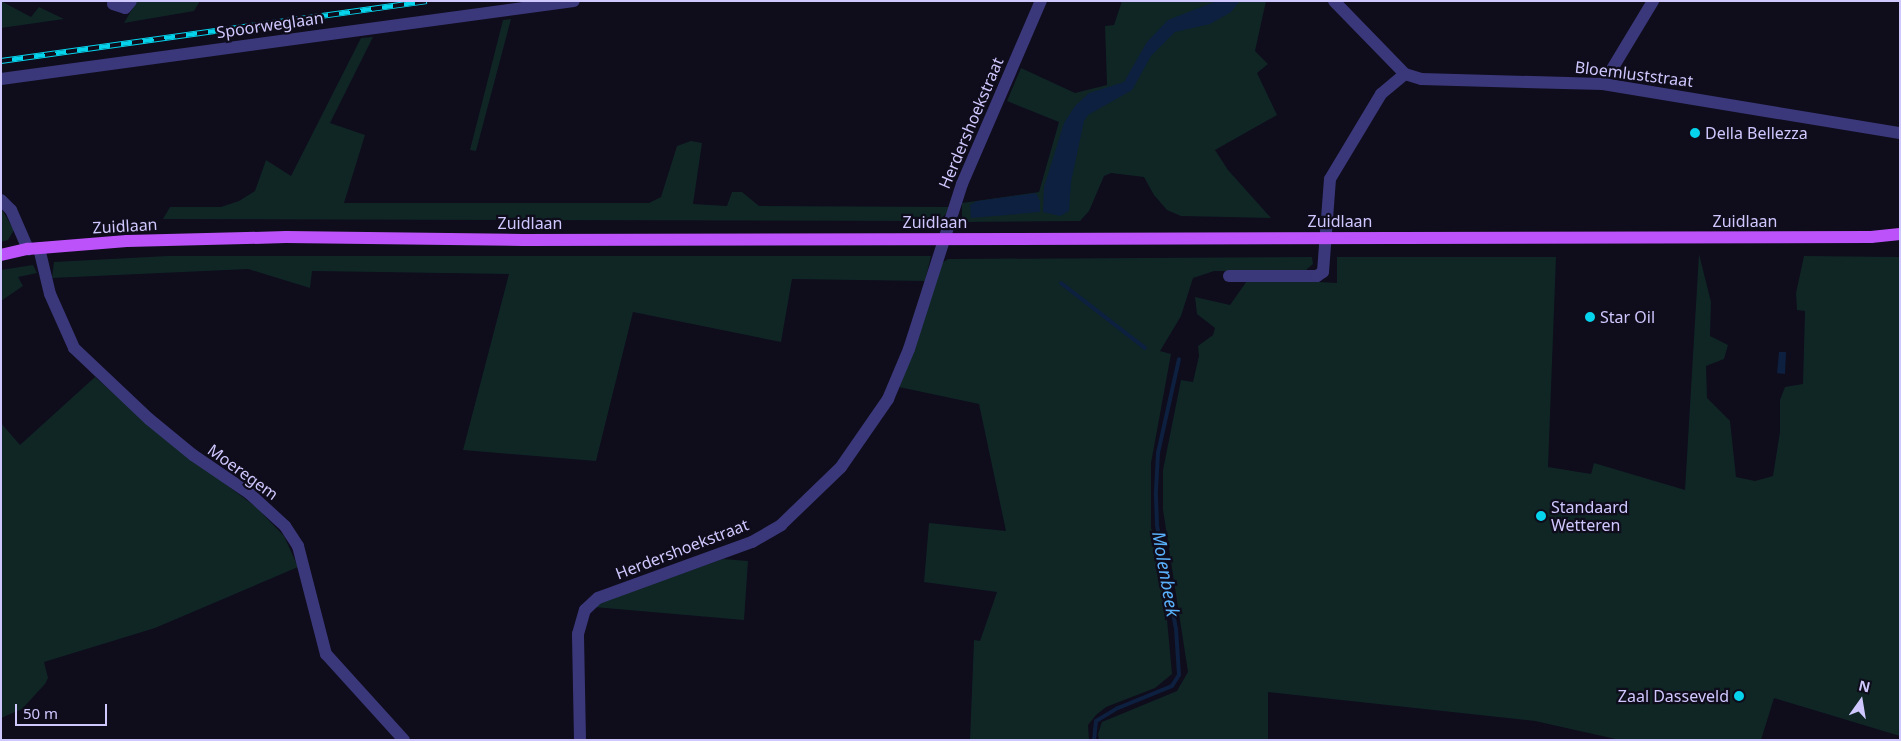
<!DOCTYPE html>
<html>
<head>
<meta charset="utf-8">
<style>
	body { margin:0 }
	#map { position:relative; width:1901px; height:741px; overflow:hidden; background:#0f0c1c; font-family:"Noto Sans",sans-serif }
	div>[style] { position:absolute }
	.green>* { inset:0; background:#0f2625 }
	.water>* { inset:0; background:#0d203f }
	.stream>* { height:4px; margin:-2px; padding:0 2px; transform-origin:2px; border-radius:2px; background:#0d203f }
	.minor>* { height:12px; margin:-6px; padding:0 6px; transform-origin:6px; border-radius:6px; background:#3a387a }
	.major>* { height:12px; margin:-6px; padding:0 6px; transform-origin:6px; border-radius:6px; background:#bc53fa }
	.rail>* { height:5.5px; margin-top:-2.75px; transform-origin:0; background:repeating-linear-gradient(90deg,#0f0c1c 0 11px,#06d4ec 0 22px); box-sizing:border-box; border-block:1px solid #06d4ec }
	.dots>* { width:14px; height:14px; translate:-50% -50%; box-sizing:border-box; border:2px solid #0f0c1c; border-radius:50% }
	span { translate:-50% -50%; white-space:nowrap; text-align:center; line-height:1.15; -webkit-text-stroke:4.5px #0f0c1c; paint-order:stroke }
	.street-label { font-size:16px; color:#cfc8fe }
	.poi-label { font-size:16px; color:#cfc8fe }
	.left { translate:0 -50%; text-align:left }
	.right { translate:-100% -50%; text-align:right }
	.water-label { font-size:18px; color:#59b0fb; font-style:italic }
	.frame { position:absolute; inset:0; border:2px solid #cfc8fe; pointer-events:none }
	.north { position:absolute; left:1836px; top:676px; width:50px; height:50px; -webkit-text-stroke:4px #0f0c1c; paint-order:stroke; rotate:13deg; font-size:14px; font-weight:700; line-height:20px; text-align:center; color:#cfc8fe }
	.north::after { content:''; display:block; margin:auto; width:18px; height:22px; background:#cfc8fe; clip-path:polygon(50% 0,100% 100%,50% 72%,0 100%) }
	.scale { position:absolute; left:15px; top:704px; width:92px; height:22px; box-sizing:border-box; border:2px solid #cfc8fe; border-top:0; padding-left:6px; font-size:15px; line-height:18px; white-space:nowrap; color:#cfc8fe; -webkit-text-stroke:4px #0f0c1c; paint-order:stroke }
</style>
</head>
<body>
<div id="map">
	<div class="green">
		<i style="clip-path:polygon(1px 1px,31px 17px,39px 7px,64px 19px,1px 28px)"></i>
		<i style="clip-path:polygon(137px 1px,200px 1px,194px 11px,124px 23px)"></i>
		<i style="clip-path:polygon(1122px 1px,1266px 1px,1255px 51px,1268px 64px,1257px 73px,1277px 115px,1215px 150px,1228px 170px,1271px 218px,1181px 216px,1167px 210px,1154px 195px,1144px 177px,1111px 173px,1104px 176px,1089px 211px,1080px 221px,962px 222px,962px 203px,1039px 192px,1059px 122px,1007px 101px,1021px 68px,1075px 93px,1107px 85px,1105px 26px,1114px 25px)"></i>
		<i style="clip-path:polygon(511px 19px,476px 151px,470px 150px,503px 20px)"></i>
		<i style="clip-path:polygon(373px 37px,330px 123px,365px 135px,344px 203px,649px 203px,661px 197px,677px 146px,691px 141px,702px 143px,693px 204px,727px 206px,732px 192px,742px 192px,759px 206px,949px 207px,947px 213px,938px 221px,163px 219px,170px 207px,221px 207px,239px 201px,255px 191px,266px 160px,291px 176px,361px 38px)"></i>
		<i style="clip-path:polygon(1px 208px,14px 230px,8px 240px,1px 242px)"></i>
		<i style="clip-path:polygon(1699px 254px,1711px 302px,1710px 336px,1728px 345px,1724px 359px,1706px 366px,1707px 398px,1730px 421px,1736px 477px,1755px 481px,1773px 476px,1780px 432px,1780px 400px,1785px 387px,1803px 384px,1805px 311px,1797px 310px,1796px 293px,1804px 256px,1900px 257px,1900px 736px,1774px 698px,1761px 740px,1620px 740px,1535px 721px,1268px 692px,1268px 740px,1099px 740px,1098px 734px,1102px 722px,1177px 691px,1188px 672px,1163px 510px,1163px 470px,1181px 380px,1193px 382px,1199px 356px,1198px 346px,1213px 335px,1215px 328px,1197px 314px,1195px 297px,1230px 305px,1249px 278px,1337px 283px,1337px 257px,1556px 257px,1548px 467px,1591px 474px,1594px 463px,1685px 490px)"></i>
		<i style="clip-path:polygon(168px 256px,931px 256px,925px 281px,792px 279px,781px 342px,633px 312px,596px 461px,463px 450px,509px 274px,312px 271px,310px 288px,248px 269px,52px 278px,54px 262px)"></i>
		<i style="clip-path:polygon(1312px 257px,1313px 264px,1305px 271px,1214px 271px,1193px 278px,1181px 316px,1160px 351px,1171px 354px,1151px 463px,1151px 527px,1164px 586px,1172px 674px,1155px 688px,1106px 707px,1096px 715px,1088px 725px,1089px 740px,970px 740px,974px 640px,980px 641px,997px 592px,924px 582px,929px 523px,1006px 531px,979px 404px,899px 387px,942px 263px,948px 259px)"></i>
		<i style="clip-path:polygon(33px 265px,37px 273px,18px 277px,23px 286px,1px 301px,1px 270px)"></i>
		<i style="clip-path:polygon(95px 377px,164px 438px,256px 507px,284px 536px,298px 567px,155px 628px,44px 662px,48px 678px,45px 684px,22px 709px,1px 718px,1px 423px,20px 445px)"></i>
		<i style="clip-path:polygon(723px 559px,748px 561px,744px 620px,594px 607px,600px 602px)"></i>
	</div>
	<div class="water">
		<i style="clip-path:polygon(1217px 1px,1240px 1px,1231px 12px,1210px 24px,1175px 32px,1151px 56px,1132px 90px,1088px 115px,1084px 121px,1071px 182px,1069px 211px,1060px 216px,1043px 212px,1044px 187px,1064px 123px,1075px 106px,1089px 93px,1124px 82px,1147px 42px,1168px 20px)"></i>
		<i style="clip-path:polygon(1036px 193px,1040px 201px,1040px 212px,971px 218px,970px 205px,977px 201px)"></i>
		<i style="clip-path:polygon(1779px 352px,1786px 352px,1785px 374px,1777px 373px)"></i>
	</div>
	<div class="stream">
		<i style="left:1061px;top:283px;width:106px;rotate:37.7deg"></i>
		<i style="left:1094px;top:740px;width:19px;rotate:-84deg"></i>
		<i style="left:1096px;top:721px;width:26px;rotate:-31deg"></i>
		<i style="left:1118px;top:708px;width:58px;rotate:-22.2deg"></i>
		<i style="left:1172px;top:686px;width:13px;rotate:-58deg"></i>
		<i style="left:1179px;top:675px;width:46px;rotate:-93.7deg"></i>
		<i style="left:1176px;top:629px;width:106px;rotate:-100.4deg"></i>
		<i style="left:1157px;top:525px;width:34px;rotate:-92deg"></i>
		<i style="left:1156px;top:491px;width:38px;rotate:-87deg"></i>
		<i style="left:1158px;top:453px;width:96px;rotate:-77.4deg"></i>
	</div>
	<div class="minor">
		<i style="left:1334px;top:1px;width:102px;rotate:45.8deg"></i>
		<i style="left:1405px;top:74px;width:17px;rotate:17deg"></i>
		<i style="left:1421px;top:79px;width:182px;rotate:1.6deg"></i>
		<i style="left:1603px;top:84px;width:301px;rotate:9.4deg"></i>
		<i style="left:113px;top:4px;width:13px;rotate:18deg"></i>
		<i style="left:125px;top:8px;width:9px;rotate:-49deg"></i>
		<i style="left:1px;top:79px;width:578px;rotate:-7.75deg"></i>
		<i style="left:1603px;top:84px;width:97px;rotate:-58.9deg"></i>
		<i style="left:1px;top:200px;width:14px;rotate:45deg"></i>
		<i style="left:11px;top:210px;width:43px;rotate:66.4deg"></i>
		<i style="left:39px;top:248px;width:47px;rotate:76.6deg"></i>
		<i style="left:50px;top:294px;width:59px;rotate:66deg"></i>
		<i style="left:74px;top:348px;width:103px;rotate:43.4deg"></i>
		<i style="left:149px;top:419px;width:57px;rotate:39.3deg"></i>
		<i style="left:193px;top:455px;width:68px;rotate:34.2deg"></i>
		<i style="left:249px;top:493px;width:49px;rotate:42.5deg"></i>
		<i style="left:285px;top:526px;width:24px;rotate:57deg"></i>
		<i style="left:298px;top:546px;width:112px;rotate:75.5deg"></i>
		<i style="left:326px;top:654px;width:116px;rotate:47.8deg"></i>
		<i style="left:1229px;top:276px;width:88px"></i>
		<i style="left:1317px;top:276px;width:7px;rotate:-34deg"></i>
		<i style="left:1323px;top:272px;width:93px;rotate:-85.7deg"></i>
		<i style="left:1330px;top:179px;width:99px;rotate:-59deg"></i>
		<i style="left:1381px;top:94px;width:31px;rotate:-40deg"></i>
		<i style="left:580px;top:740px;width:106px;rotate:-91.1deg"></i>
		<i style="left:578px;top:634px;width:25px;rotate:-74deg"></i>
		<i style="left:585px;top:610px;width:18px;rotate:-43deg"></i>
		<i style="left:598px;top:598px;width:164px;rotate:-20deg"></i>
		<i style="left:752px;top:542px;width:34px;rotate:-30deg"></i>
		<i style="left:781px;top:525px;width:83px;rotate:-44deg"></i>
		<i style="left:841px;top:467px;width:83px;rotate:-55.3deg"></i>
		<i style="left:888px;top:399px;width:54px;rotate:-67.2deg"></i>
		<i style="left:909px;top:349px;width:173px;rotate:-72.2deg"></i>
		<i style="left:962px;top:184px;width:199px;rotate:-66.7deg"></i>
	</div>
	<div class="major">
		<i style="left:1px;top:255px;width:28px;rotate:-13deg"></i>
		<i style="left:28px;top:249px;width:99px;rotate:-4.6deg"></i>
		<i style="left:127px;top:241px;width:159px;rotate:-1.4deg"></i>
		<i style="left:286px;top:237px;width:237px;rotate:0.7deg"></i>
		<i style="left:523px;top:240px;width:1348px;rotate:-0.13deg"></i>
		<i style="left:1871px;top:237px;width:29px;rotate:-6deg"></i>
	</div>
	<div class="rail">
		<i style="left:1px;top:61px;width:430px;rotate:-8deg"></i>
	</div>
	<div class="dots">
		<i style="left:1695px;top:133px;background:#06d4ec"></i>
		<i style="left:1590px;top:317px;background:#06d4ec"></i>
		<i style="left:1541px;top:516px;background:#06d4ec"></i>
		<i style="left:1739px;top:696px;background:#06d4ec"></i>
	</div>
	<div class="street-label">
		<span style="left:270px;top:25px;rotate:-8deg">Spoorweglaan</span>
		<span style="left:1634px;top:74px;rotate:7deg">Bloemluststraat</span>
		<span style="left:971px;top:123px;rotate:-67deg">Herdershoekstraat</span>
		<span style="left:1340px;top:221px">Zuidlaan</span>
		<span style="left:1745px;top:221px">Zuidlaan</span>
		<span style="left:935px;top:222px">Zuidlaan</span>
		<span style="left:530px;top:223px">Zuidlaan</span>
		<span style="left:125px;top:226px;rotate:-3deg">Zuidlaan</span>
		<span style="left:243px;top:472px;rotate:36deg">Moeregem</span>
		<span style="left:682px;top:549px;rotate:-21deg">Herdershoekstraat</span>
	</div>
	<div class="poi-label">
		<span class="left" style="left:1705px;top:133px">Della Bellezza</span>
		<span class="left" style="left:1600px;top:317px">Star Oil</span>
		<span class="left" style="left:1551px;top:516px">Standaard<br>Wetteren</span>
		<span class="right" style="left:1729px;top:696px">Zaal Dasseveld</span>
	</div>
	<div class="water-label">
		<span style="left:1166px;top:574px;rotate:80deg">Molenbeek</span>
	</div>
	<div class="frame"></div>
	<div class="north">N</div>
	<div class="scale">50 m</div>
</div>
</body>
</html>
